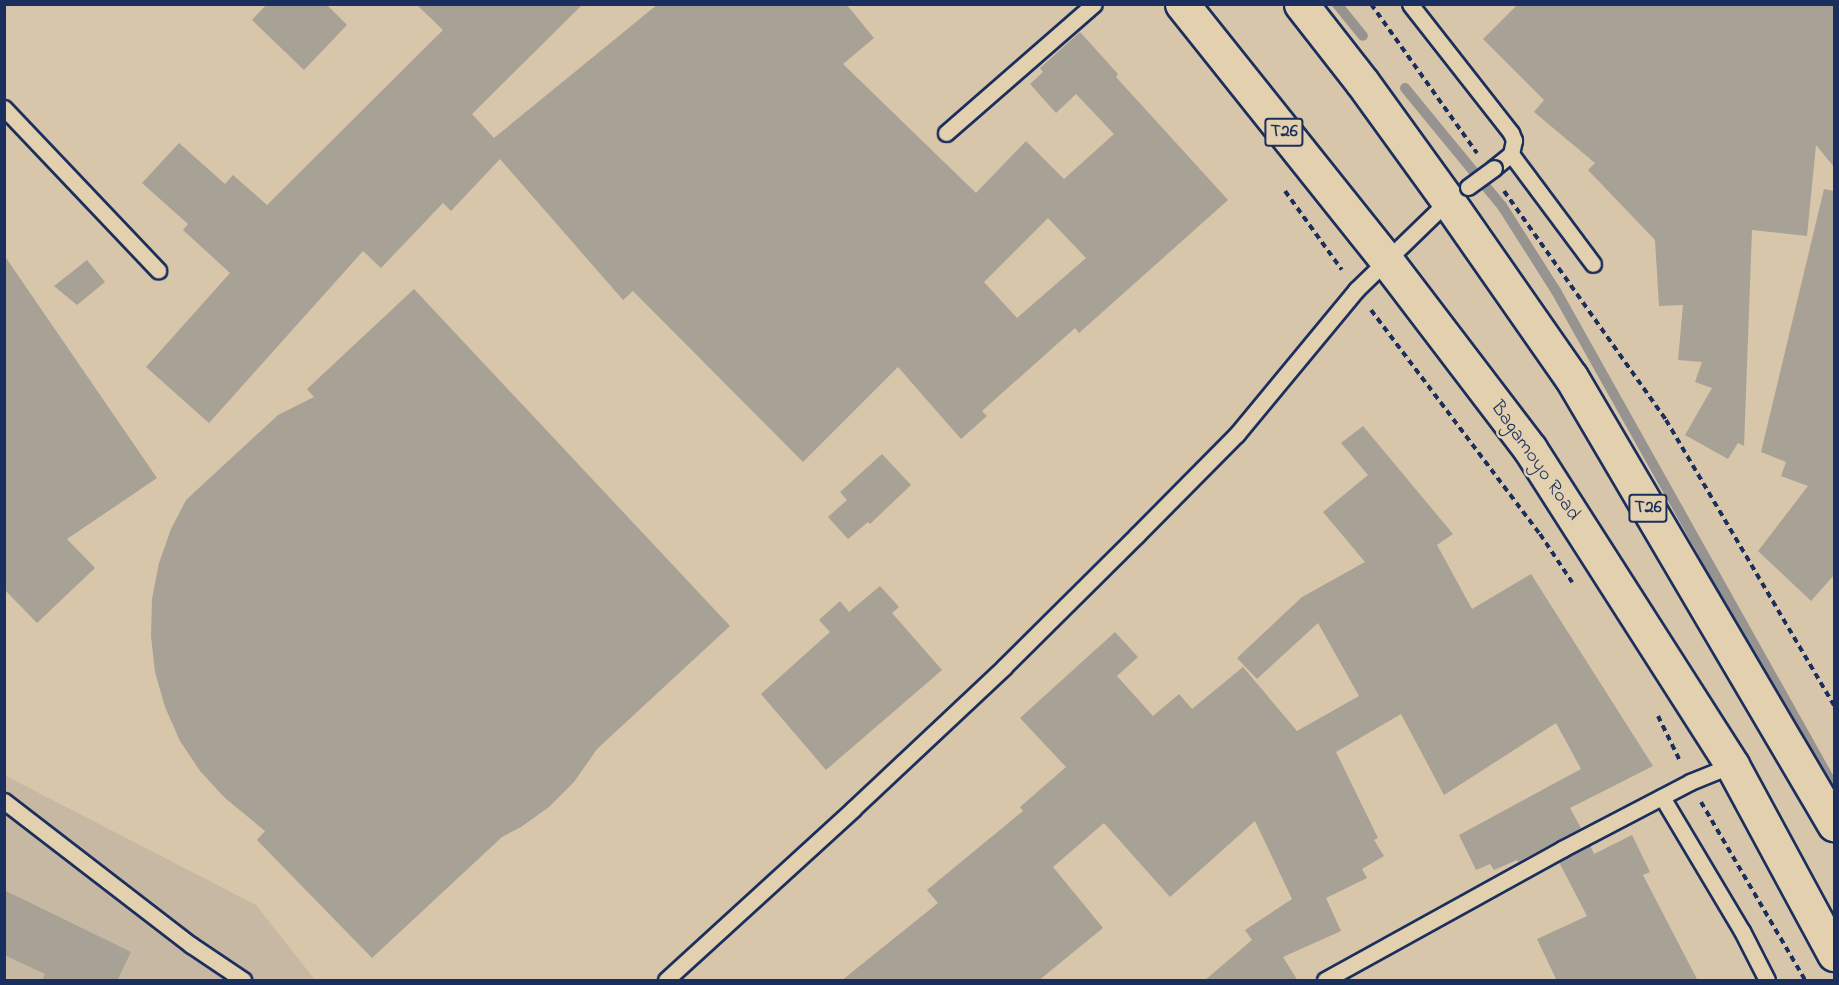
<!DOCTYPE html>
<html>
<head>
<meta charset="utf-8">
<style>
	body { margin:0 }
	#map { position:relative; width:1839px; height:985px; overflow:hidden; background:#d7c6a9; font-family:"Indie Flower",sans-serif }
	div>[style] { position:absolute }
	.built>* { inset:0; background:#c6b8a2 }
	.stream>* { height:10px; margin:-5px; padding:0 5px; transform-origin:5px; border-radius:5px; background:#979390 }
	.building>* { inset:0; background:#a8a196 }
	.path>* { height:4px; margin-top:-2px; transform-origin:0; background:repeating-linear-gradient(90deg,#1b2f5e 0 6px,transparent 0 10.5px) }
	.roads { filter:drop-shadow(2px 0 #1b2f5e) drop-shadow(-2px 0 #1b2f5e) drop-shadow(0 2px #1b2f5e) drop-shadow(0 -2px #1b2f5e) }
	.lane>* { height:15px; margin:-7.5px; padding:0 7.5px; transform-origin:7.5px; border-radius:7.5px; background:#e3d0ae }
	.highway>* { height:33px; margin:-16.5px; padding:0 16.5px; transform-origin:16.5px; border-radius:16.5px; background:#e3d0ae }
	.bridges { filter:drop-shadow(2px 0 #1b2f5e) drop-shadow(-2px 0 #1b2f5e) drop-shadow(0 2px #1b2f5e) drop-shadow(0 -2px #1b2f5e) }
	.lane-bridge>* { height:15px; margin:-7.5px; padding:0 7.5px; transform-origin:7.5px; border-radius:7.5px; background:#e3d0ae }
	span { translate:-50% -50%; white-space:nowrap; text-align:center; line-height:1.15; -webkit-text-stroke:5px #e3d0ae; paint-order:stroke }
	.shield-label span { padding:2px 4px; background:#e3d0ae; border:2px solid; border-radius:4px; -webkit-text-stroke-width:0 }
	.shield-label { font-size:18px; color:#1b2f5e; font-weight:700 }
	.street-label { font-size:20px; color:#1b2f5e }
	.frame { position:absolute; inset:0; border:6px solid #1b2f5e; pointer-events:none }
</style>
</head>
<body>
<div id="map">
	<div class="built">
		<i style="clip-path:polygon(4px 775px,256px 905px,315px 980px,5px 980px)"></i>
	</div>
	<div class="stream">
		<i style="left:1337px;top:4px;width:41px;rotate:50.9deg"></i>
		<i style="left:1405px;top:88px;width:153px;rotate:50.6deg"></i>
		<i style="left:1502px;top:206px;width:101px;rotate:57.6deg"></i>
		<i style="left:1556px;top:291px;width:569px;rotate:60.73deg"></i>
	</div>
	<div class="building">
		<i style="clip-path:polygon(267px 4px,326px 4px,347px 25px,304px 70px,252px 20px)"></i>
		<i style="clip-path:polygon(evenodd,416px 4px,583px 4px,472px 114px,494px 138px,658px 4px,846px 4px,874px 38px,843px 64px,976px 193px,1026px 141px,1064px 179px,1114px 134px,1076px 94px,1056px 113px,1030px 84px,1043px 72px,1040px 68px,1080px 32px,1118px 74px,1116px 77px,1228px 200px,1079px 333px,1075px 328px,982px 411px,987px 416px,961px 439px,898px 367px,803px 462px,633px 291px,623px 300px,500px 159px,451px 211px,443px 203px,381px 268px,363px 251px,209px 423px,146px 367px,230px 273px,183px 230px,188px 224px,142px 183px,179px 143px,225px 184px,233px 175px,267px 205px,443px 30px,416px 4px,1048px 218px,1086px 258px,1017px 318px,984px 282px,1048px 218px)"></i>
		<i style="clip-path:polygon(1518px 4px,1834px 4px,1834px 167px,1816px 145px,1807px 236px,1752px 230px,1744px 446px,1738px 443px,1728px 459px,1685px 435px,1712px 388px,1695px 382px,1702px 362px,1678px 360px,1683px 305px,1659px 306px,1655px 240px,1588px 170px,1595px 163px,1534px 112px,1544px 100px,1483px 39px)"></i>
		<i style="clip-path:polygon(1824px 189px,1834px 191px,1834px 575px,1811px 601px,1758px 551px,1808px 486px,1781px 476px,1786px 462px,1761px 452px)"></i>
		<i style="clip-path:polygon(4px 255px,157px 478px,67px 539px,95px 568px,37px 623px,4px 589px)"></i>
		<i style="clip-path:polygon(87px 260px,105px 282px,77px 305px,54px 286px)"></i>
		<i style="clip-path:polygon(414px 289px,730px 626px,597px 749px,574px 782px,549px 807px,521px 827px,502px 837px,372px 958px,257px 840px,265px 831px,225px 798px,200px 771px,180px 741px,165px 707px,155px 672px,151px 636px,152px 599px,159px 563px,171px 529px,186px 500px,278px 415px,314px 397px,307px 389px)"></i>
		<i style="clip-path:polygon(1363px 426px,1453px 534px,1437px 545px,1472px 609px,1531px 574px,1653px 766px,1570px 808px,1581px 828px,1518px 862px,1517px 860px,1494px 870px,1490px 864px,1476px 870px,1459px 835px,1581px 769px,1556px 723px,1444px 795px,1401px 714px,1336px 752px,1378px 838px,1374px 840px,1384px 856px,1362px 869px,1367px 878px,1326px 898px,1341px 931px,1283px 957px,1298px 981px,1204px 981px,1252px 940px,1245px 930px,1292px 899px,1255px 821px,1170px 897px,1104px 823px,1053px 867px,1103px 928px,1038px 981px,841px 981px,938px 903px,927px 890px,1023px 811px,1020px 807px,1066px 767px,1020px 718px,1115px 632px,1138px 657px,1117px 676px,1153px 716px,1179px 694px,1192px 709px,1243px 667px,1297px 731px,1359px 696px,1318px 623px,1257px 679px,1237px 658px,1302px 597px,1365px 562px,1323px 512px,1368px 475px,1341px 443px)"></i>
		<i style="clip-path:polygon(882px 454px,911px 485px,870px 524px,868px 522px,848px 539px,828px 517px,847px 500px,840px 492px)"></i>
		<i style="clip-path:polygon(880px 586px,899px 607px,892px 613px,942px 670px,826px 770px,761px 694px,830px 632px,819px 620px,840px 601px,849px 612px)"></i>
		<i style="clip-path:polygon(1632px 835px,1650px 872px,1643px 875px,1698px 981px,1557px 981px,1537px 939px,1587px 916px,1559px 862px,1590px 845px,1594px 854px)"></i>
		<i style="clip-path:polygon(4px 890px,131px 952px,117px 981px,42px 981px,45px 974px,4px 955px)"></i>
	</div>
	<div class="path">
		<i style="left:1371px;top:4px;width:183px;rotate:54.6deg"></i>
		<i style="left:1285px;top:191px;width:97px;rotate:54.2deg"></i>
		<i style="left:1504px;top:191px;width:281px;rotate:54.7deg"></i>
		<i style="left:1666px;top:420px;width:331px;rotate:59.5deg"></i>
		<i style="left:1371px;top:310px;width:281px;rotate:53deg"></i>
		<i style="left:1540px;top:534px;width:58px;rotate:56.3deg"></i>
		<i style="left:1658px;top:716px;width:50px;rotate:63.9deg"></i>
		<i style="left:1701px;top:802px;width:206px;rotate:59.7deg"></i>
	</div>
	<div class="roads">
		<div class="lane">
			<i style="left:1410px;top:4px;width:164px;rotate:51.9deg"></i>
			<i style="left:1511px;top:133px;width:8px;rotate:67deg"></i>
			<i style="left:1514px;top:140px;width:14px;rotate:102deg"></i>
			<i style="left:1511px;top:154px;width:22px;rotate:141deg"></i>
			<i style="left:4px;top:108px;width:224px;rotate:46.5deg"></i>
			<i style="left:946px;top:133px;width:196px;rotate:-41.1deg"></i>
			<i style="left:1511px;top:154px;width:137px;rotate:53.3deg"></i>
			<i style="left:1662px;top:797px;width:156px;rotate:59.2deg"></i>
			<i style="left:1742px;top:931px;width:55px;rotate:63deg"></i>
			<i style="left:4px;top:801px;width:236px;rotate:37.6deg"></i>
			<i style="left:191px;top:945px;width:63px;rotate:33.9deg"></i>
			<i style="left:666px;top:980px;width:253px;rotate:-42.4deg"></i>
			<i style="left:853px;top:809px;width:207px;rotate:-43.2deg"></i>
			<i style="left:1004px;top:667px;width:187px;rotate:-44.8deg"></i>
			<i style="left:1137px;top:535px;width:142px;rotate:-45.3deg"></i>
			<i style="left:1237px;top:434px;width:187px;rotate:-50.4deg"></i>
			<i style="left:1356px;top:290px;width:129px;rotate:-44.1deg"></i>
			<i style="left:1325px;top:980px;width:271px;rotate:-28.9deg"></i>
			<i style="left:1562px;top:849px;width:144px;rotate:-27.6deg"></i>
			<i style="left:1690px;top:782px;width:45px;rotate:-22deg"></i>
		</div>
		<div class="highway">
			<i style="left:1182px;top:4px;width:327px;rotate:51.4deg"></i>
			<i style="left:1386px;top:260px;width:238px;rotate:52.7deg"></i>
			<i style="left:1530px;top:449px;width:375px;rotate:57.4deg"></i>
			<i style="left:1732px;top:765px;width:215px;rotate:61.6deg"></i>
			<i style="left:1301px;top:4px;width:99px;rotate:52deg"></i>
			<i style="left:1362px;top:82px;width:147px;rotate:54.1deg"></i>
			<i style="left:1448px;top:201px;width:215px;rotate:55.1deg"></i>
			<i style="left:1571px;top:377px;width:519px;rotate:59.53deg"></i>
		</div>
	</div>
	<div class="bridges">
		<div class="lane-bridge">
			<i style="left:1468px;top:187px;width:32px;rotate:-36deg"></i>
		</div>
	</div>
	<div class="shield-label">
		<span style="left:1284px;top:132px">T26</span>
		<span style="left:1648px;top:508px">T26</span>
	</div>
	<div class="street-label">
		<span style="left:1535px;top:461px;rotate:55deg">Bagamoyo Road</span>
	</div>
	<div class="frame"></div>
</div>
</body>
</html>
